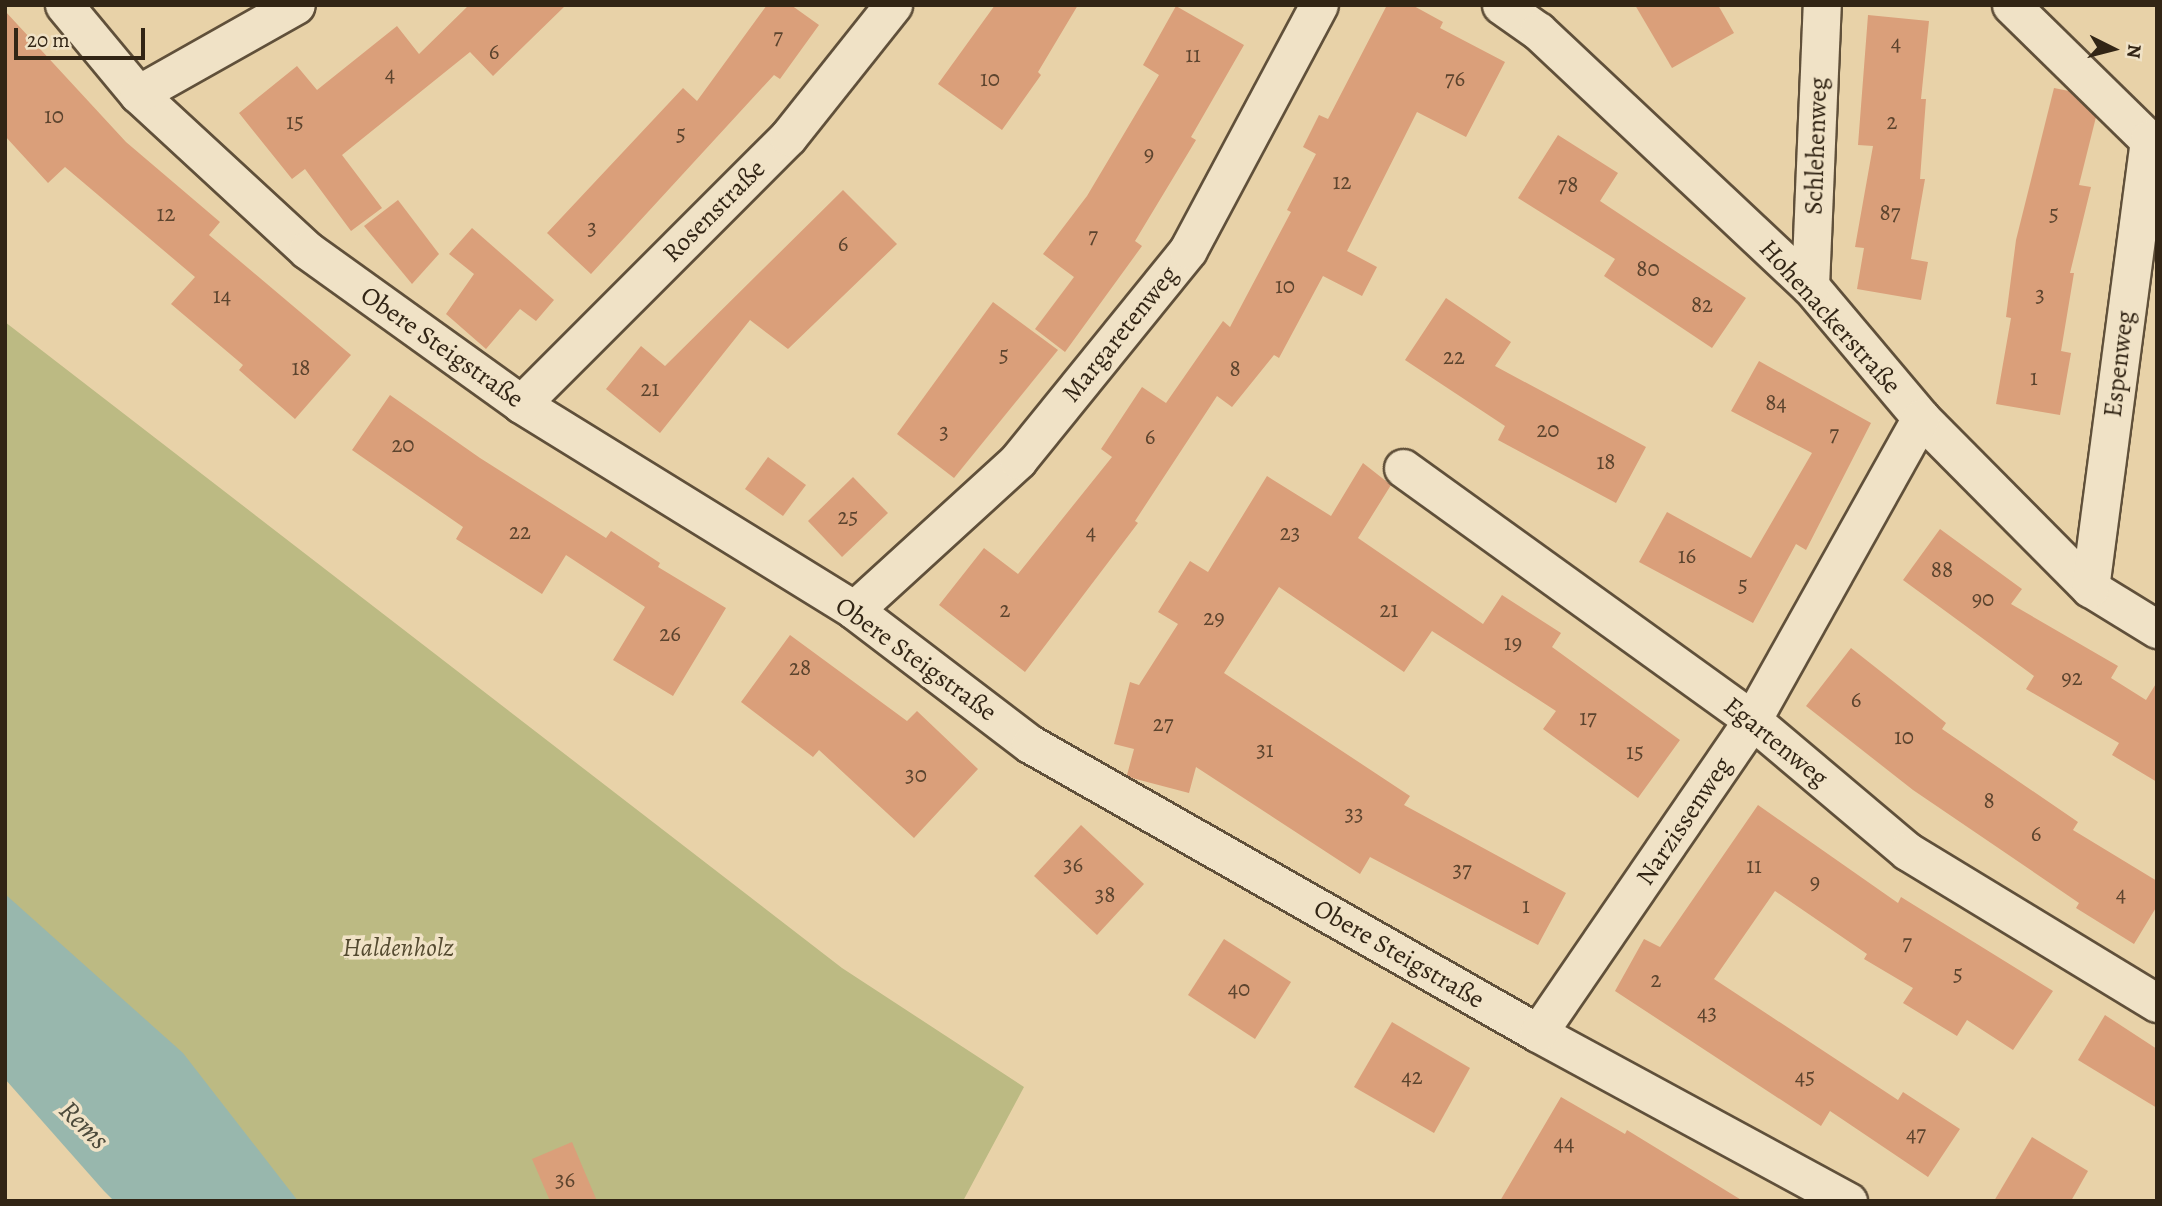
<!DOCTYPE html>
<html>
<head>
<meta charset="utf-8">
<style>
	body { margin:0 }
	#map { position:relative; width:2162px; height:1206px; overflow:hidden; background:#e8d2a8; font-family:Alegreya,serif }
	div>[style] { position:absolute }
	.green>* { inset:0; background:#bcba83 }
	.water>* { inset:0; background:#98b7ad }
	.building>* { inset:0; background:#da9f7a }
	.roads { filter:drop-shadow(2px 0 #60503a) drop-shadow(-2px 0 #60503a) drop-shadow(0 2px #60503a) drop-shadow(0 -2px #60503a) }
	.street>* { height:37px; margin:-18.5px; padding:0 18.5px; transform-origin:18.5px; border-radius:18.5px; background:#f0e2c6 }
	span { translate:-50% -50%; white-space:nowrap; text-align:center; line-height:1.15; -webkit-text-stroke:7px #f0e2c6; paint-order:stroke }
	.number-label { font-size:23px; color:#5c442e }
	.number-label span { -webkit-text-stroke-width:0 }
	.street-label { font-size:26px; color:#322515 }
	.park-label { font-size:26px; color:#544a30; font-style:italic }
	.water-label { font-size:28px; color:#4c4a3b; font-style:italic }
	.frame { position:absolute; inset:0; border:7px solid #322515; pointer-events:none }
	.north { position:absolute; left:2078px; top:14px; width:70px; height:70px; -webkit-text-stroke:5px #f0e2c6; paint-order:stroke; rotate:96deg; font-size:19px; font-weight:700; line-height:28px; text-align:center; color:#322515 }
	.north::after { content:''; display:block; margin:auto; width:24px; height:32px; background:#322515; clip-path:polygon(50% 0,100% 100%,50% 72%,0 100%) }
	.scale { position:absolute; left:14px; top:28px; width:131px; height:32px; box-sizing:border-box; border:4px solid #322515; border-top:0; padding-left:9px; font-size:21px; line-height:24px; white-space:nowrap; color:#322515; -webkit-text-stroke:5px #f0e2c6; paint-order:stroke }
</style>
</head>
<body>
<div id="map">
	<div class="green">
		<i style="clip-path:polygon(5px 322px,842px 968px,1024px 1087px,963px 1201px,290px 1201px,5px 927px)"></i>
	</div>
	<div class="water">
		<i style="clip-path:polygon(5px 894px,183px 1053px,298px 1201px,114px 1201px,104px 1191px,5px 1079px)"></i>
	</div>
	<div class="building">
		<i style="clip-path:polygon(469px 5px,566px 5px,493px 76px,470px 52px,342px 155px,382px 208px,351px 231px,305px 169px,292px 179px,239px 113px,297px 66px,317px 90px,397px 26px,419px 54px)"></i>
		<i style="clip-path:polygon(767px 5px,791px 5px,819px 25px,780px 79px,774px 75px,591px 274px,547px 233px,683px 88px,697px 101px)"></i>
		<i style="clip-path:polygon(995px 5px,1078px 5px,1038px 72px,1041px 75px,1002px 130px,938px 84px)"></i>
		<i style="clip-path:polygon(1387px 5px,1412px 5px,1443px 22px,1440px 28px,1505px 62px,1466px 137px,1417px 112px,1347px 251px,1377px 267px,1362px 296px,1323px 276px,1279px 358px,1274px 355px,1232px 407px,1217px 396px,1135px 521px,1138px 523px,1025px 672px,939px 605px,984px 548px,1018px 574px,1112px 457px,1101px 449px,1142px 387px,1166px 403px,1223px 321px,1230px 327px,1291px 212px,1287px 210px,1316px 154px,1303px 147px,1319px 115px,1328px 119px)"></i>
		<i style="clip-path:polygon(1635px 5px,1718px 5px,1734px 33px,1672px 68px)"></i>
		<i style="clip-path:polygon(1176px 6px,1244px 45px,1191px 137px,1196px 140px,1135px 241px,1142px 246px,1065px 352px,1035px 329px,1074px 277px,1043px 254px,1087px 196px,1159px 75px,1143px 65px)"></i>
		<i style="clip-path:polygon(5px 11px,126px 142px,220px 222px,209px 235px,351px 355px,295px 419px,239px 370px,243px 365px,171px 304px,195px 277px,65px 167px,48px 183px,5px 136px)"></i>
		<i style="clip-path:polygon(1868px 15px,1929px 21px,1921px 99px,1926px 99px,1920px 179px,1925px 179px,1911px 259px,1928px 262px,1921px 300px,1857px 289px,1864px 248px,1855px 247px,1873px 146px,1858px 145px)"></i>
		<i style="clip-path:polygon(2054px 88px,2069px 91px,2096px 117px,2079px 185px,2091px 187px,2070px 273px,2074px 273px,2061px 351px,2071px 353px,2060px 415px,1996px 404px,2011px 318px,2006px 317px,2016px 240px)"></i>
		<i style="clip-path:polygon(1558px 135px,1618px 173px,1600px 201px,1746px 298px,1712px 348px,1604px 276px,1615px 259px,1518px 198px)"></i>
		<i style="clip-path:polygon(843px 190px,897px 244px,788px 349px,750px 320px,660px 433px,606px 389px,641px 346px,665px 366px)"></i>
		<i style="clip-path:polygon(398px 200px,439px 254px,412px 284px,364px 226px)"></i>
		<i style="clip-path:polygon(472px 228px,554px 300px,536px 321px,520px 309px,486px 349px,446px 314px,474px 274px,449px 254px)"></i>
		<i style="clip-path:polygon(1446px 298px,1511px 342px,1495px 366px,1646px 447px,1616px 503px,1498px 440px,1505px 426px,1405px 360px)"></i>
		<i style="clip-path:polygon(993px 302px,1058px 350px,954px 478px,897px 434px)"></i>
		<i style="clip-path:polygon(1759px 361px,1871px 423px,1806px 550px,1796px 544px,1753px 623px,1639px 562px,1667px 512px,1751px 558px,1812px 453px,1731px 411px)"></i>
		<i style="clip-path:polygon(390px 395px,480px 458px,606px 538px,611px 531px,660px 563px,658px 567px,726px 608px,673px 696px,613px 660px,645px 607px,566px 555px,542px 594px,456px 539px,463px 527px,352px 450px)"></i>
		<i style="clip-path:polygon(768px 457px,806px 485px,783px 516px,745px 489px)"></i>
		<i style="clip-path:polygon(1363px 463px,1391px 485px,1358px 538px,1483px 624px,1502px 595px,1561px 633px,1552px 647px,1680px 740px,1638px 798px,1543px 729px,1556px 711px,1432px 631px,1404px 672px,1279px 587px,1224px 673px,1410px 796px,1404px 805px,1566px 893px,1538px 945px,1370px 857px,1360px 874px,1196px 767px,1189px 793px,1132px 778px,1127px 775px,1134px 749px,1114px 744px,1130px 682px,1139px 685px,1178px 624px,1158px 612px,1190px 561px,1208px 572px,1267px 476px,1331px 516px)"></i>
		<i style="clip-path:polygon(853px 477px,888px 513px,842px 557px,808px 521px)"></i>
		<i style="clip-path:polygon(1940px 529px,2022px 589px,2011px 604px,2118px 666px,2111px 678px,2146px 700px,2157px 682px,2157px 782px,2112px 755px,2119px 743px,2026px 689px,2034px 676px,1903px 580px)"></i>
		<i style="clip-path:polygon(790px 635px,907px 721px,917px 711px,978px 769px,914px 838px,819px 750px,813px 757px,741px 702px)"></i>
		<i style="clip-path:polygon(1851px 648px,1946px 723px,1942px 729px,2078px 822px,2073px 830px,2157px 881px,2157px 906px,2134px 944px,2076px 908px,2079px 903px,1913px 790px,1806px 706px)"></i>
		<i style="clip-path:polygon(1758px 805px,1898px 903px,1901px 897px,2053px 991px,2013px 1050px,1967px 1020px,1957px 1036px,1903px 1003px,1913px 988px,1864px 959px,1867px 954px,1775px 891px,1714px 979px,1898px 1100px,1903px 1092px,1960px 1129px,1928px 1177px,1830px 1111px,1821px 1126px,1615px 991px,1644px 939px,1660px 947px)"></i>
		<i style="clip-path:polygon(1081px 825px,1144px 884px,1097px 935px,1034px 876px)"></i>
		<i style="clip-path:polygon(1224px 939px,1291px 982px,1255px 1039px,1188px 995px)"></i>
		<i style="clip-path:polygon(2105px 1015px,2157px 1049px,2157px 1108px,2078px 1060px)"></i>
		<i style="clip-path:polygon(1392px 1022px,1470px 1068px,1434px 1133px,1354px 1087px)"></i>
		<i style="clip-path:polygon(1561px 1097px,1625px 1134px,1627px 1130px,1743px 1201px,1500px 1201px)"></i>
		<i style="clip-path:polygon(2032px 1137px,2088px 1171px,2071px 1201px,1994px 1201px)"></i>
		<i style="clip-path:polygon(572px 1142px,597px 1201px,550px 1201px,532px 1159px)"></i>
	</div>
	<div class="roads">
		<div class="street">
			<i style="left:64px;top:5px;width:116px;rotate:50.3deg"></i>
			<i style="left:138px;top:94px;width:230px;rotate:42.7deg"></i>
			<i style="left:307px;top:250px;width:264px;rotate:35.7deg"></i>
			<i style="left:521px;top:404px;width:392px;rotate:31.7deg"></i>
			<i style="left:854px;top:610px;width:221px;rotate:37.3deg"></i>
			<i style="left:1030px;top:744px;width:584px;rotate:29.64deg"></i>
			<i style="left:1538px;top:1033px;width:353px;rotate:28.5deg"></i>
			<i style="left:1501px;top:5px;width:45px;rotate:35.1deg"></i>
			<i style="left:1538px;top:31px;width:373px;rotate:43.2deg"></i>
			<i style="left:1810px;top:286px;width:172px;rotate:49.9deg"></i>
			<i style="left:1921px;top:418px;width:240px;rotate:45.2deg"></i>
			<i style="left:2090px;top:588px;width:79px;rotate:31.5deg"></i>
			<i style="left:2011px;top:5px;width:204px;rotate:44.4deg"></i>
			<i style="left:138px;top:94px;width:181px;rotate:-29.4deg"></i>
			<i style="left:1810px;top:286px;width:281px;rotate:-87.6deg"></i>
			<i style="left:521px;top:404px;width:378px;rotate:-45deg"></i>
			<i style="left:788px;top:137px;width:169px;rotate:-51.5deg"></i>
			<i style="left:1403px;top:468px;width:430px;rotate:35.8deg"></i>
			<i style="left:1752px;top:720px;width:203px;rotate:40.2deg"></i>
			<i style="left:1907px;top:851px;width:293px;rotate:31.3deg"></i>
			<i style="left:2090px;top:588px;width:453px;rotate:-82.5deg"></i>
			<i style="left:854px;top:610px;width:222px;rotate:-42.4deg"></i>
			<i style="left:1018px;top:460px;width:270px;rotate:-51deg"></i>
			<i style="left:1188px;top:250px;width:278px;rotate:-61.9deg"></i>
			<i style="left:1538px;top:1033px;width:379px;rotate:-55.6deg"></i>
			<i style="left:1752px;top:720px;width:346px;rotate:-60.8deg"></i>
		</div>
	</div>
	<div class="number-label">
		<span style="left:778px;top:37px">7</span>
		<span style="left:1896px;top:43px">4</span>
		<span style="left:494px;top:52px">6</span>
		<span style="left:1193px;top:55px">11</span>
		<span style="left:390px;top:74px">4</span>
		<span style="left:990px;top:79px">10</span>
		<span style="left:1455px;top:79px">76</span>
		<span style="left:54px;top:116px">10</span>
		<span style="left:295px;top:122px">15</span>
		<span style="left:1892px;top:122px">2</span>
		<span style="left:681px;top:134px">5</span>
		<span style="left:1149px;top:154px">9</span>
		<span style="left:1342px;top:182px">12</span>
		<span style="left:1568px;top:185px">78</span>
		<span style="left:1890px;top:213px">87</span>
		<span style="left:166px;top:214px">12</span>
		<span style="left:2054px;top:214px">5</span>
		<span style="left:592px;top:228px">3</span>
		<span style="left:1093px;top:236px">7</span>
		<span style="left:843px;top:244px">6</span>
		<span style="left:1648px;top:269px">80</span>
		<span style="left:1285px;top:286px">10</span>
		<span style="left:2040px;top:295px">3</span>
		<span style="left:222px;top:296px">14</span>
		<span style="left:1702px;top:305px">82</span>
		<span style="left:1004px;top:355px">5</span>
		<span style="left:1454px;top:357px">22</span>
		<span style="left:301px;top:368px">18</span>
		<span style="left:1235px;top:369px">8</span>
		<span style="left:2034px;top:378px">1</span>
		<span style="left:650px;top:389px">21</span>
		<span style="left:1776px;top:403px">84</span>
		<span style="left:1548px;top:430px">20</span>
		<span style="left:944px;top:432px">3</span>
		<span style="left:1834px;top:434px">7</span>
		<span style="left:1150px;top:437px">6</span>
		<span style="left:403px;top:445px">20</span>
		<span style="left:1606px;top:462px">18</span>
		<span style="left:848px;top:517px">25</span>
		<span style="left:520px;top:532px">22</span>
		<span style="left:1091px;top:532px">4</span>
		<span style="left:1290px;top:533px">23</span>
		<span style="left:1687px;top:556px">16</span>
		<span style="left:1942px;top:570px">88</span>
		<span style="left:1743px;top:585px">5</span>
		<span style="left:1983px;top:599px">90</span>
		<span style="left:1005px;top:610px">2</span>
		<span style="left:1389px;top:610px">21</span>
		<span style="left:1214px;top:618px">29</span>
		<span style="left:670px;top:634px">26</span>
		<span style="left:1513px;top:643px">19</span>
		<span style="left:800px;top:668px">28</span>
		<span style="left:2072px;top:678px">92</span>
		<span style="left:1856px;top:700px">6</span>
		<span style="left:1588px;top:718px">17</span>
		<span style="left:1163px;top:724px">27</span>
		<span style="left:1904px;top:737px">10</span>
		<span style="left:1265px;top:750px">31</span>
		<span style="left:1635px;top:752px">15</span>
		<span style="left:916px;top:775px">30</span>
		<span style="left:1989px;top:801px">8</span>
		<span style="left:1354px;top:814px">33</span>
		<span style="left:2036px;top:834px">6</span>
		<span style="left:1073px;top:865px">36</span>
		<span style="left:1754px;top:866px">11</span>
		<span style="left:1462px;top:870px">37</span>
		<span style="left:1815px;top:882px">9</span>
		<span style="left:2121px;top:894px">4</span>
		<span style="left:1105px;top:895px">38</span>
		<span style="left:1526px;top:906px">1</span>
		<span style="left:1907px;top:943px">7</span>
		<span style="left:1958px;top:974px">5</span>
		<span style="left:1656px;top:980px">2</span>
		<span style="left:1239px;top:989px">40</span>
		<span style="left:1707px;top:1013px">43</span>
		<span style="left:1412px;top:1077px">42</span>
		<span style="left:1805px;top:1077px">45</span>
		<span style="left:1916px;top:1134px">47</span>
		<span style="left:1564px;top:1143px">44</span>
		<span style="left:565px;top:1180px">36</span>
	</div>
	<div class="street-label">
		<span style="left:1816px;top:146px;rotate:-88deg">Schlehenweg</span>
		<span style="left:714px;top:211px;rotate:-45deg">Rosenstraße</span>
		<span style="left:1830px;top:317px;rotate:48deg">Hohenackerstraße</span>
		<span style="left:1120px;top:334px;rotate:-51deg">Margaretenweg</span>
		<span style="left:442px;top:347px;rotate:35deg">Obere Steigstraße</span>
		<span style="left:2119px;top:364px;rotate:-83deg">Espenweg</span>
		<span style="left:916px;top:659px;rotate:36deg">Obere Steigstraße</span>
		<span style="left:1776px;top:742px;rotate:39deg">Egartenweg</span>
		<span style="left:1684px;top:821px;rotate:-56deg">Narzissenweg</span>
		<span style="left:1399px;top:954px;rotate:30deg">Obere Steigstraße</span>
	</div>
	<div class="park-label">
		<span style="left:398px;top:948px">Haldenholz</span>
	</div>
	<div class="water-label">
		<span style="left:84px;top:1125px;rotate:44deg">Rems</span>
	</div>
	<div class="frame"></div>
	<div class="north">N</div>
	<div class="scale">20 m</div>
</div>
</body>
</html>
